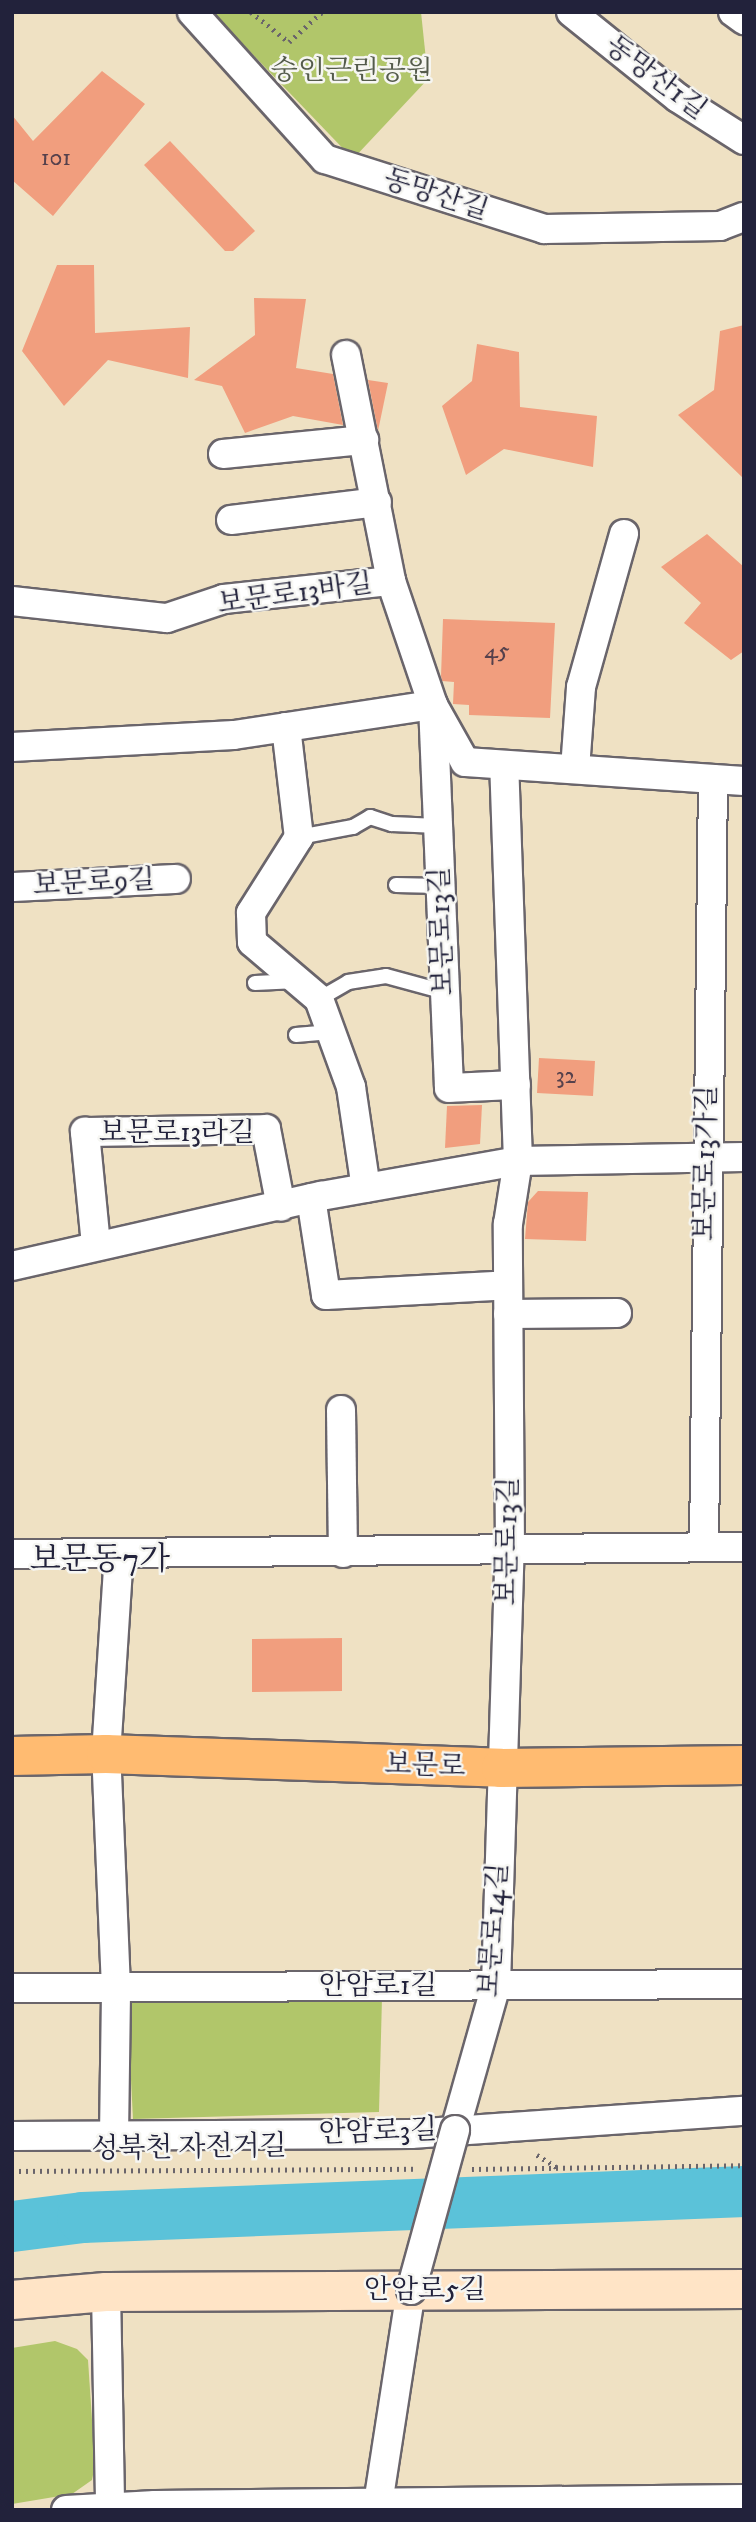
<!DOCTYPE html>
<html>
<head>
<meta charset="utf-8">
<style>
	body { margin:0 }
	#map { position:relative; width:756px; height:2522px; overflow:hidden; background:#efe1c3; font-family:"IM FELL DW Pica","Noto Serif KR",serif }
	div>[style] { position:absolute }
	.green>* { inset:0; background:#b1c66a }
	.river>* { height:51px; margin:-25.5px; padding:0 25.5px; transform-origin:25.5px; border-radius:25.5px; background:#5bc2d9 }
	.building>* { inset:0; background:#f19e7e }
	.path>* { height:4.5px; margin-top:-2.25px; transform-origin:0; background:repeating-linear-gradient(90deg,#6a656b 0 2px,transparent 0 7px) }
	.roads { filter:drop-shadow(2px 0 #6a656b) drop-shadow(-2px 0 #6a656b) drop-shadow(0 2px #6a656b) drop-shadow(0 -2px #6a656b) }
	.lane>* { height:14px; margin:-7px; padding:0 7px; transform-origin:7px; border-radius:7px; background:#fff }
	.street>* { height:28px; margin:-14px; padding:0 14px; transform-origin:14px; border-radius:14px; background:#fff }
	.secondary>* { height:38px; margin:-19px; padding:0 19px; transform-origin:19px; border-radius:19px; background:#ffe4c6 }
	.primary>* { height:38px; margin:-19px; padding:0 19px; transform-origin:19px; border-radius:19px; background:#ffbb71 }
	.bridges { filter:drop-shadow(2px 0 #6a656b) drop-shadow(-2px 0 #6a656b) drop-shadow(0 2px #6a656b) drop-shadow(0 -2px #6a656b) }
	.street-bridge>* { height:28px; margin:-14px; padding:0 14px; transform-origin:14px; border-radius:14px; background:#fff }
	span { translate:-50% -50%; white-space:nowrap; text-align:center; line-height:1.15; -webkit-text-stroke:5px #f6f6f2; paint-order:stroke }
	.number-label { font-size:24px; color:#56414c }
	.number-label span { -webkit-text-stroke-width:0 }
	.park-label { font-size:28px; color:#545b4b }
	.street-label { font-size:28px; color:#22223b }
	.quarter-label { font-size:32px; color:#22223b }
	.frame { position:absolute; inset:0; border:14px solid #22223b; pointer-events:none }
</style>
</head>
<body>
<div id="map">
	<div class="green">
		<i style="clip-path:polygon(212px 12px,421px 12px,428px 79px,353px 159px)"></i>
		<i style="clip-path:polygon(382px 1998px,379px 2112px,133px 2119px,127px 2002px)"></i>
		<i style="clip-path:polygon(55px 2341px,77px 2349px,88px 2360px,95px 2465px,92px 2480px,72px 2494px,12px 2504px,12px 2348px)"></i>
	</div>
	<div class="river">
		<i style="left:12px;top:2226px;width:71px;rotate:-7.3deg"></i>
		<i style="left:82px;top:2217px;width:663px;rotate:-2.25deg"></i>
	</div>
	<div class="building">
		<i style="clip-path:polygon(102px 71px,145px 104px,53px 216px,12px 180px,12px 115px,33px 141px)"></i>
		<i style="clip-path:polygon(170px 141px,255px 231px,233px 251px,225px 251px,144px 165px)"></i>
		<i style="clip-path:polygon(57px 265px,94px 265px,95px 333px,190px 327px,188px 378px,108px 360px,64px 406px,22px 351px)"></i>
		<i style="clip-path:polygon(254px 298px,306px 299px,296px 368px,333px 374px,343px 425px,293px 416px,245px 433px,222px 386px,194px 380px,255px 335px)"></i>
		<i style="clip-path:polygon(744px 325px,744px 479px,678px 415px,714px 390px,720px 331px)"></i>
		<i style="clip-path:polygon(477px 344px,519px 352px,520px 407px,597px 416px,593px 467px,504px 449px,466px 475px,442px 406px,472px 381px)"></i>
		<i style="clip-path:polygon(368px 380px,388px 383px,378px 431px)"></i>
		<i style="clip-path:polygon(707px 534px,744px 567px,744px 651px,731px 660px,684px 623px,701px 603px,661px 567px)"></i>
		<i style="clip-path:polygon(443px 619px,555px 623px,550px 718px,469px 715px,469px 705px,453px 704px,454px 682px,442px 681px,441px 676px)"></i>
		<i style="clip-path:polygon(539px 1058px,595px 1061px,593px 1096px,537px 1093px)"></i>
		<i style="clip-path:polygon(482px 1105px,480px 1144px,445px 1148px,447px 1106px)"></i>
		<i style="clip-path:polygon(538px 1191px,588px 1192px,586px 1241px,525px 1239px,528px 1202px)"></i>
		<i style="clip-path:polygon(342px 1638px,342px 1691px,252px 1692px,252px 1639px)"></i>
	</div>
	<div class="path">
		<i style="left:251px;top:12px;width:48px;rotate:38.3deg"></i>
		<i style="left:289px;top:42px;width:45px;rotate:-42.3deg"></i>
		<i style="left:537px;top:2155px;width:26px;rotate:32deg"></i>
		<i style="left:472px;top:2169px;width:272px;rotate:-0.8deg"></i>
		<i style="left:12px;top:2171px;width:406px;rotate:-0.3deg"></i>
	</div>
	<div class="roads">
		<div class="lane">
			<i style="left:299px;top:837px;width:55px;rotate:-10.5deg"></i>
			<i style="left:353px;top:827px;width:20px;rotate:-30deg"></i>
			<i style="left:370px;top:817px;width:23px;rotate:18deg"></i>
			<i style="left:392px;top:824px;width:46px;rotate:2.5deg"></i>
			<i style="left:396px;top:885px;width:44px;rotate:1.3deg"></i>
			<i style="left:255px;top:983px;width:42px;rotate:-2.7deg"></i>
			<i style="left:319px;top:999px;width:34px;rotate:-30deg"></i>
			<i style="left:348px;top:982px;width:38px;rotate:-9deg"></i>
			<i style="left:386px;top:976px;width:61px;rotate:15.2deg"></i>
			<i style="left:296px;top:1035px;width:35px;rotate:-5deg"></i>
		</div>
		<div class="street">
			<i style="left:192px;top:12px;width:198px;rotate:47.9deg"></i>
			<i style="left:325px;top:159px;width:230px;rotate:17.7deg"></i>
			<i style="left:544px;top:229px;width:176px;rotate:-1deg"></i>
			<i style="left:720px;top:226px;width:26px;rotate:-21deg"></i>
			<i style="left:571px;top:12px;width:137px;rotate:38.8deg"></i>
			<i style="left:678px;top:98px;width:78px;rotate:32.5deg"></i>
			<i style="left:733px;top:12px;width:14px;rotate:36deg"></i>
			<i style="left:346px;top:355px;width:230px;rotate:78.7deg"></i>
			<i style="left:391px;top:581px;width:131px;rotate:71.3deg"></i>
			<i style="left:433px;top:705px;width:65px;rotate:60.7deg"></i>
			<i style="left:465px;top:762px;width:280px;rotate:3.9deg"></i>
			<i style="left:223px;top:454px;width:142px;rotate:-5.7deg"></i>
			<i style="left:231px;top:520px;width:147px;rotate:-7deg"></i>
			<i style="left:12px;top:601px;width:156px;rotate:6.3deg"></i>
			<i style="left:167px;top:618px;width:60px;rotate:-18.4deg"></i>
			<i style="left:224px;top:599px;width:168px;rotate:-6.2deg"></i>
			<i style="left:286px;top:727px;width:111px;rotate:83.3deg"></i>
			<i style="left:299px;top:837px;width:90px;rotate:122.3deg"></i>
			<i style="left:251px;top:913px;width:29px;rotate:88deg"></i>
			<i style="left:252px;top:942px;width:88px;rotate:40.4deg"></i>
			<i style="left:319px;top:999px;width:94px;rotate:70deg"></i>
			<i style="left:351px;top:1087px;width:102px;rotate:81.6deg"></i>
			<i style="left:12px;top:747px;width:222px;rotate:-3.1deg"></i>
			<i style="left:234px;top:735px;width:201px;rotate:-8.6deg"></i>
			<i style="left:433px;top:705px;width:383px;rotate:87.6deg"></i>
			<i style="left:449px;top:1088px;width:67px;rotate:-2.6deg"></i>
			<i style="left:575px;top:769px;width:82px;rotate:-85.8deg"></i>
			<i style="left:581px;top:687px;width:159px;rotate:-74.3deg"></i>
			<i style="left:12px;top:887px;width:164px;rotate:-2.8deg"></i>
			<i style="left:311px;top:1198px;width:98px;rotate:81.2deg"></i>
			<i style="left:326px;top:1295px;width:182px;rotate:-3.1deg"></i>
			<i style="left:96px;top:1245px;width:114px;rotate:-95.6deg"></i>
			<i style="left:85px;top:1132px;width:181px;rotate:-0.9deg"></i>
			<i style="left:266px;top:1129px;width:79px;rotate:79.1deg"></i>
			<i style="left:12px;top:1266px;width:317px;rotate:-12.8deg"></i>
			<i style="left:321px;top:1196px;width:200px;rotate:-10.1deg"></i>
			<i style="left:518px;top:1161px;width:226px;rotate:-1deg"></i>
			<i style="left:508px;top:1314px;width:109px;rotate:-0.5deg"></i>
			<i style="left:341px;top:1410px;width:143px;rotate:89.2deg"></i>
			<i style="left:704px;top:1547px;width:768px;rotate:-89.33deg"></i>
			<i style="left:12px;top:1554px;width:732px;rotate:-0.55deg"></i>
			<i style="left:12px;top:1988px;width:732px;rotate:-0.31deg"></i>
			<i style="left:455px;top:2130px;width:151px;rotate:-74.2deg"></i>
			<i style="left:496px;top:1985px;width:435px;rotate:-88.2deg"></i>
			<i style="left:510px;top:1550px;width:326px;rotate:-90.4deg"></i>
			<i style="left:508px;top:1224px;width:64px;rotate:-81deg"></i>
			<i style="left:518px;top:1161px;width:393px;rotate:-92deg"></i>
			<i style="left:12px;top:2136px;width:399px;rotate:-0.3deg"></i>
			<i style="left:411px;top:2134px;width:334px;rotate:-4deg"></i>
			<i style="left:114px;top:2136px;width:148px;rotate:-89.2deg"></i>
			<i style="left:116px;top:1988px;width:234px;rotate:-92.4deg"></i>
			<i style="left:106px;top:1754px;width:200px;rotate:-86.3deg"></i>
			<i style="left:106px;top:2292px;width:218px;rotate:88.9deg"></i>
			<i style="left:66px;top:2510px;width:89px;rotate:-3.2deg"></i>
			<i style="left:155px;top:2505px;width:589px;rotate:-0.58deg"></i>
			<i style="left:377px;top:2510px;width:223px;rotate:-81.2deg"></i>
		</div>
		<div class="secondary">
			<i style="left:12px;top:2300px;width:94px;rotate:-4.9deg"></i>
			<i style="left:106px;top:2292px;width:638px;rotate:-0.27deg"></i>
		</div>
		<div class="primary">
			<i style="left:12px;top:1756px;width:94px;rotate:-1.2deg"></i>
			<i style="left:106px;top:1754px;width:395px;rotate:2deg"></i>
			<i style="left:501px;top:1768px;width:243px;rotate:-0.7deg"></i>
		</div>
	</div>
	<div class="bridges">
		<div class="street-bridge">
			<i style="left:411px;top:2290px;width:166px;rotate:-74.6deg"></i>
		</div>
	</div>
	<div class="number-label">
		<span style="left:56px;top:159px">101</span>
		<span style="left:497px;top:652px">45</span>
		<span style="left:566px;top:1077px">32</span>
	</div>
	<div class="park-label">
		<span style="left:352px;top:71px">숭인근린공원</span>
	</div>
	<div class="street-label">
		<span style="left:656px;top:78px;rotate:37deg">동망산1길</span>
		<span style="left:436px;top:195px;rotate:18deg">동망산길</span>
		<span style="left:295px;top:594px;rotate:-8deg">보문로13바길</span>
		<span style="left:94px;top:883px;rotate:-3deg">보문로9길</span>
		<span style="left:442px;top:931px;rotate:-92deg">보문로13길</span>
		<span style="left:177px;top:1133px">보문로13라길</span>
		<span style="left:706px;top:1163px;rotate:-89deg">보문로13가길</span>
		<span style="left:508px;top:1541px;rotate:-89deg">보문로13길</span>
		<span style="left:425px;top:1766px;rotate:2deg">보문로</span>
		<span style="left:494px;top:1930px;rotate:-86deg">보문로14길</span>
		<span style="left:378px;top:1986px">안암로1길</span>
		<span style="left:378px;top:2132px;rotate:-2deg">안암로3길</span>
		<span style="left:189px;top:2148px;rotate:-1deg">성북천 자전거길</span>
		<span style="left:425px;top:2290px">안암로5길</span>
	</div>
	<div class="quarter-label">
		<span style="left:100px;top:1560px">보문동7가</span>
	</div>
	<div class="frame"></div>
</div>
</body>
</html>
